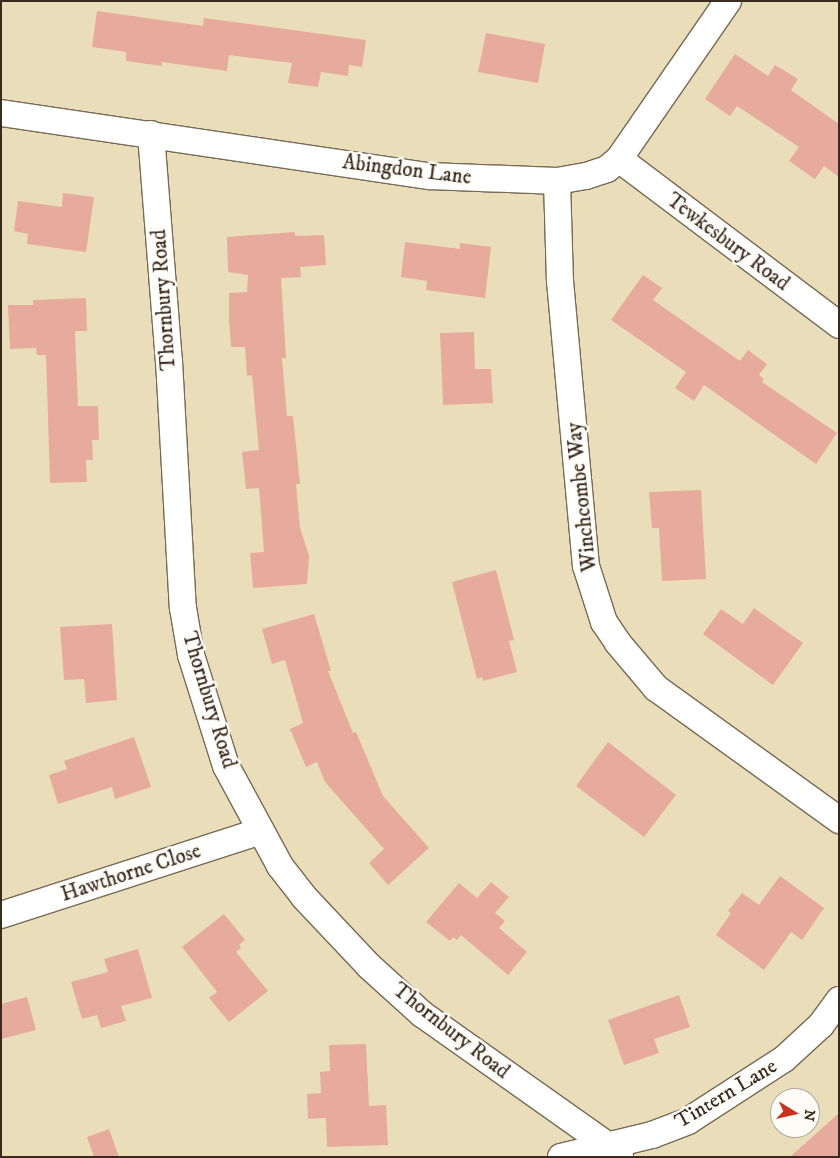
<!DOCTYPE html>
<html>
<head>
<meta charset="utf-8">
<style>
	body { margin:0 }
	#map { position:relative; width:840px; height:1158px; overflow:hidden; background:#eadeba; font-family:"IM FELL DW Pica",serif }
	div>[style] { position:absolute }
	.building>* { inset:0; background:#e6ab9d }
	.roads { filter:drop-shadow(1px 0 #786955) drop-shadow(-1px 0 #786955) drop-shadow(0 1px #786955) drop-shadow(0 -1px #786955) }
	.street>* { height:26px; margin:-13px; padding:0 13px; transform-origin:13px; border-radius:13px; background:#fff }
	span { translate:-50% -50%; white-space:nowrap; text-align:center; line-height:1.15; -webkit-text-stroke:5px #fdfcf7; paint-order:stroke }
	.street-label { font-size:21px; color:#3b2a1e }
	.frame { position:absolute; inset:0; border:2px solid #3b2a1e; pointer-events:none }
	.north { position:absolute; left:770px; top:1088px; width:50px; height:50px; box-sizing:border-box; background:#fdfcf7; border:1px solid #afa8a0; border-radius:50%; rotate:99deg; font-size:14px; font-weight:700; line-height:20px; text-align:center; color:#3b2a1e }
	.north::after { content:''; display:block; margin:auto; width:18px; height:22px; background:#c8321e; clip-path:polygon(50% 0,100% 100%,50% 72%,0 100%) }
</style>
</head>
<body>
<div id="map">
	<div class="building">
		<i style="clip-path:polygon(97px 11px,203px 26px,204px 18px,366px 40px,362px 67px,349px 65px,348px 76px,321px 72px,318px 87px,288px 83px,292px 63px,229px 55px,227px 71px,162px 62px,162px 66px,126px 61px,126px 52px,92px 47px)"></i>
		<i style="clip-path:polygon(486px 33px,545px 44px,538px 83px,478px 72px)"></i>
		<i style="clip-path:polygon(735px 54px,768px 76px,775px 65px,798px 79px,791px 90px,839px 124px,839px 177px,824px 166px,815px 179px,789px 161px,799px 147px,737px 106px,730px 116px,705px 99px)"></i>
		<i style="clip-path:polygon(63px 193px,94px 197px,86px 252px,27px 244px,28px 234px,14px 231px,18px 201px,62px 207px)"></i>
		<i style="clip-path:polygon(295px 232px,295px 236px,324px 235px,326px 265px,300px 267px,301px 277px,281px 278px,286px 358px,282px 358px,287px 416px,293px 416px,300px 484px,296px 484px,300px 528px,309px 556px,307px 584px,253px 588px,250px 553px,264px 552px,259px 488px,246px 489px,242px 452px,259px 450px,256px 419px,252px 375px,247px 376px,245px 347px,231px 347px,229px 319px,229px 293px,247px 292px,248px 275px,228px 272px,227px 237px)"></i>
		<i style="clip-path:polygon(405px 242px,460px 249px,460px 243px,491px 247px,485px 298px,426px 290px,427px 281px,401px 277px)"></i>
		<i style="clip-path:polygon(643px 275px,662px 288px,653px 300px,740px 361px,748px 350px,767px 364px,759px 375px,764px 379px,762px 382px,837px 433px,816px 464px,704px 385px,694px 401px,675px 388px,686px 372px,611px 320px)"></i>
		<i style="clip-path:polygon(86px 298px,87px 331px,75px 331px,78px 406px,98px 406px,99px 440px,92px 440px,93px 460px,86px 460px,87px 482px,50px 483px,46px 355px,37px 355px,36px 348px,10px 349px,8px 305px,33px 305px,33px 300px)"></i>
		<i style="clip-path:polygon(474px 332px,475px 369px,491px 369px,493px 403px,443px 405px,440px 333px)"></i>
		<i style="clip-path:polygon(701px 490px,706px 579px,662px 581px,659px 528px,652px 528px,649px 492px)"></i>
		<i style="clip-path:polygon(496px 570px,514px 640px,509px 641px,517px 672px,483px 681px,482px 677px,477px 679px,452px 582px)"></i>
		<i style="clip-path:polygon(754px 608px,803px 643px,773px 685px,703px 634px,721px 609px,743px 624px)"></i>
		<i style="clip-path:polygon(314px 614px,331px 671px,328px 671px,353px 733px,356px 732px,383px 796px,429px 848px,388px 885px,369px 863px,384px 849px,325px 782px,317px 762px,306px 767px,290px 729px,303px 723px,285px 660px,272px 664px,262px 629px)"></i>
		<i style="clip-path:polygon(112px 624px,117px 700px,86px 703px,84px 679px,64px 680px,60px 627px)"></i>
		<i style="clip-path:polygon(134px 737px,151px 787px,115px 799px,112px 787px,58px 804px,49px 775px,67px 769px,64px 761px)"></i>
		<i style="clip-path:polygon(608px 742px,676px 795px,644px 837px,576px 786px)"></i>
		<i style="clip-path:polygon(780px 876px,824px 908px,802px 940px,791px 932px,764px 970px,716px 935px,731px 913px,728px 911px,742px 893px,759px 905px)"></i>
		<i style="clip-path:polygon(491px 882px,509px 897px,495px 913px,505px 921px,499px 928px,527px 952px,508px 975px,461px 935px,457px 940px,453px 937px,450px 941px,426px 922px,459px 883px,477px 898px)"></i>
		<i style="clip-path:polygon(224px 914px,245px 940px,239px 945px,241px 948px,236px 952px,268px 991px,229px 1022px,209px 998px,217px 992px,182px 947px)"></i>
		<i style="clip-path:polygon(138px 949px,152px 998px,121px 1006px,126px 1021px,101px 1028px,97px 1015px,82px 1019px,71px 982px,108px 972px,104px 959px)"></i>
		<i style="clip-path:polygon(679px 995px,690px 1027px,654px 1039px,659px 1053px,624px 1065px,608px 1020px)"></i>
		<i style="clip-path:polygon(27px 997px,36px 1030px,1px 1039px,1px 1004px)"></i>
		<i style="clip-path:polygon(366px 1044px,369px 1106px,386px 1105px,388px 1145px,327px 1147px,326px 1118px,308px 1119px,307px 1094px,321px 1093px,320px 1072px,330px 1071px,329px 1045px)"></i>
		<i style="clip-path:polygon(839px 1113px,839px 1157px,790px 1157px)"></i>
		<i style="clip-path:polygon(109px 1129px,119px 1157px,94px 1157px,87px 1137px)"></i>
	</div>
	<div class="roads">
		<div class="street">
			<i style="left:1px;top:113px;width:433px;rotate:8.4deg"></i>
			<i style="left:429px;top:176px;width:128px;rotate:2.2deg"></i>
			<i style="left:557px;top:181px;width:29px;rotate:-10deg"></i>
			<i style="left:586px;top:176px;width:22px;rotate:-18deg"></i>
			<i style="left:607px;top:169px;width:16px;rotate:-40deg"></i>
			<i style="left:619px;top:159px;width:192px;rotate:-55.4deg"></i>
			<i style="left:151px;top:134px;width:228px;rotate:85.5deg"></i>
			<i style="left:169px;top:361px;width:247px;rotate:86.8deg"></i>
			<i style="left:183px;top:608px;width:48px;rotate:80.3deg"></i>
			<i style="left:191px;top:655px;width:116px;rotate:72.5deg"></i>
			<i style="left:226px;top:766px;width:114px;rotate:61.6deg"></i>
			<i style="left:280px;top:866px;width:39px;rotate:52deg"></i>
			<i style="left:304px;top:897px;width:95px;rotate:46.7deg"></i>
			<i style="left:369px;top:966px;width:72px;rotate:42.2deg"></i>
			<i style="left:422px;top:1014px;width:227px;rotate:35.3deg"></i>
			<i style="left:607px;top:1145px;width:18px;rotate:43deg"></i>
			<i style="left:619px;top:159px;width:276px;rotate:37deg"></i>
			<i style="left:557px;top:181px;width:100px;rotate:88.3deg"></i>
			<i style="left:560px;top:281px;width:286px;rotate:84.8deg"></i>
			<i style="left:586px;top:566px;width:59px;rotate:72.2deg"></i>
			<i style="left:604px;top:622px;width:25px;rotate:56deg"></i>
			<i style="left:618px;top:643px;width:59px;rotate:49.8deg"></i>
			<i style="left:656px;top:688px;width:226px;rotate:35.8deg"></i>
			<i style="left:1px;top:915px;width:273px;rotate:-17.9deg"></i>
			<i style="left:561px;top:1157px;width:94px;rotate:-13.6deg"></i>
			<i style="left:652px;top:1135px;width:39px;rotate:-21deg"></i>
			<i style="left:688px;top:1121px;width:114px;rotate:-32.9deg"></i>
			<i style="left:784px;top:1059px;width:50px;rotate:-42.6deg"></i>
			<i style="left:821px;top:1025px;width:31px;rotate:-54deg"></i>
		</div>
	</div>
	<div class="street-label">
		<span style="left:407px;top:170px;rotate:7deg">Abingdon Lane</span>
		<span style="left:728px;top:242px;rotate:37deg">Tewkesbury Road</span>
		<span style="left:164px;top:300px;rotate:-94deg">Thornbury Road</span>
		<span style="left:582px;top:497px;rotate:-96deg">Winchcombe Way</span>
		<span style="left:209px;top:700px;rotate:73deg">Thornbury Road</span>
		<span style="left:131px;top:873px;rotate:-18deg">Hawthorne Close</span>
		<span style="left:451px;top:1031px;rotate:38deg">Thornbury Road</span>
		<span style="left:726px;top:1094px;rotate:-31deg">Tintern Lane</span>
	</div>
	<div class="frame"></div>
	<div class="north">N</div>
</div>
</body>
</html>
